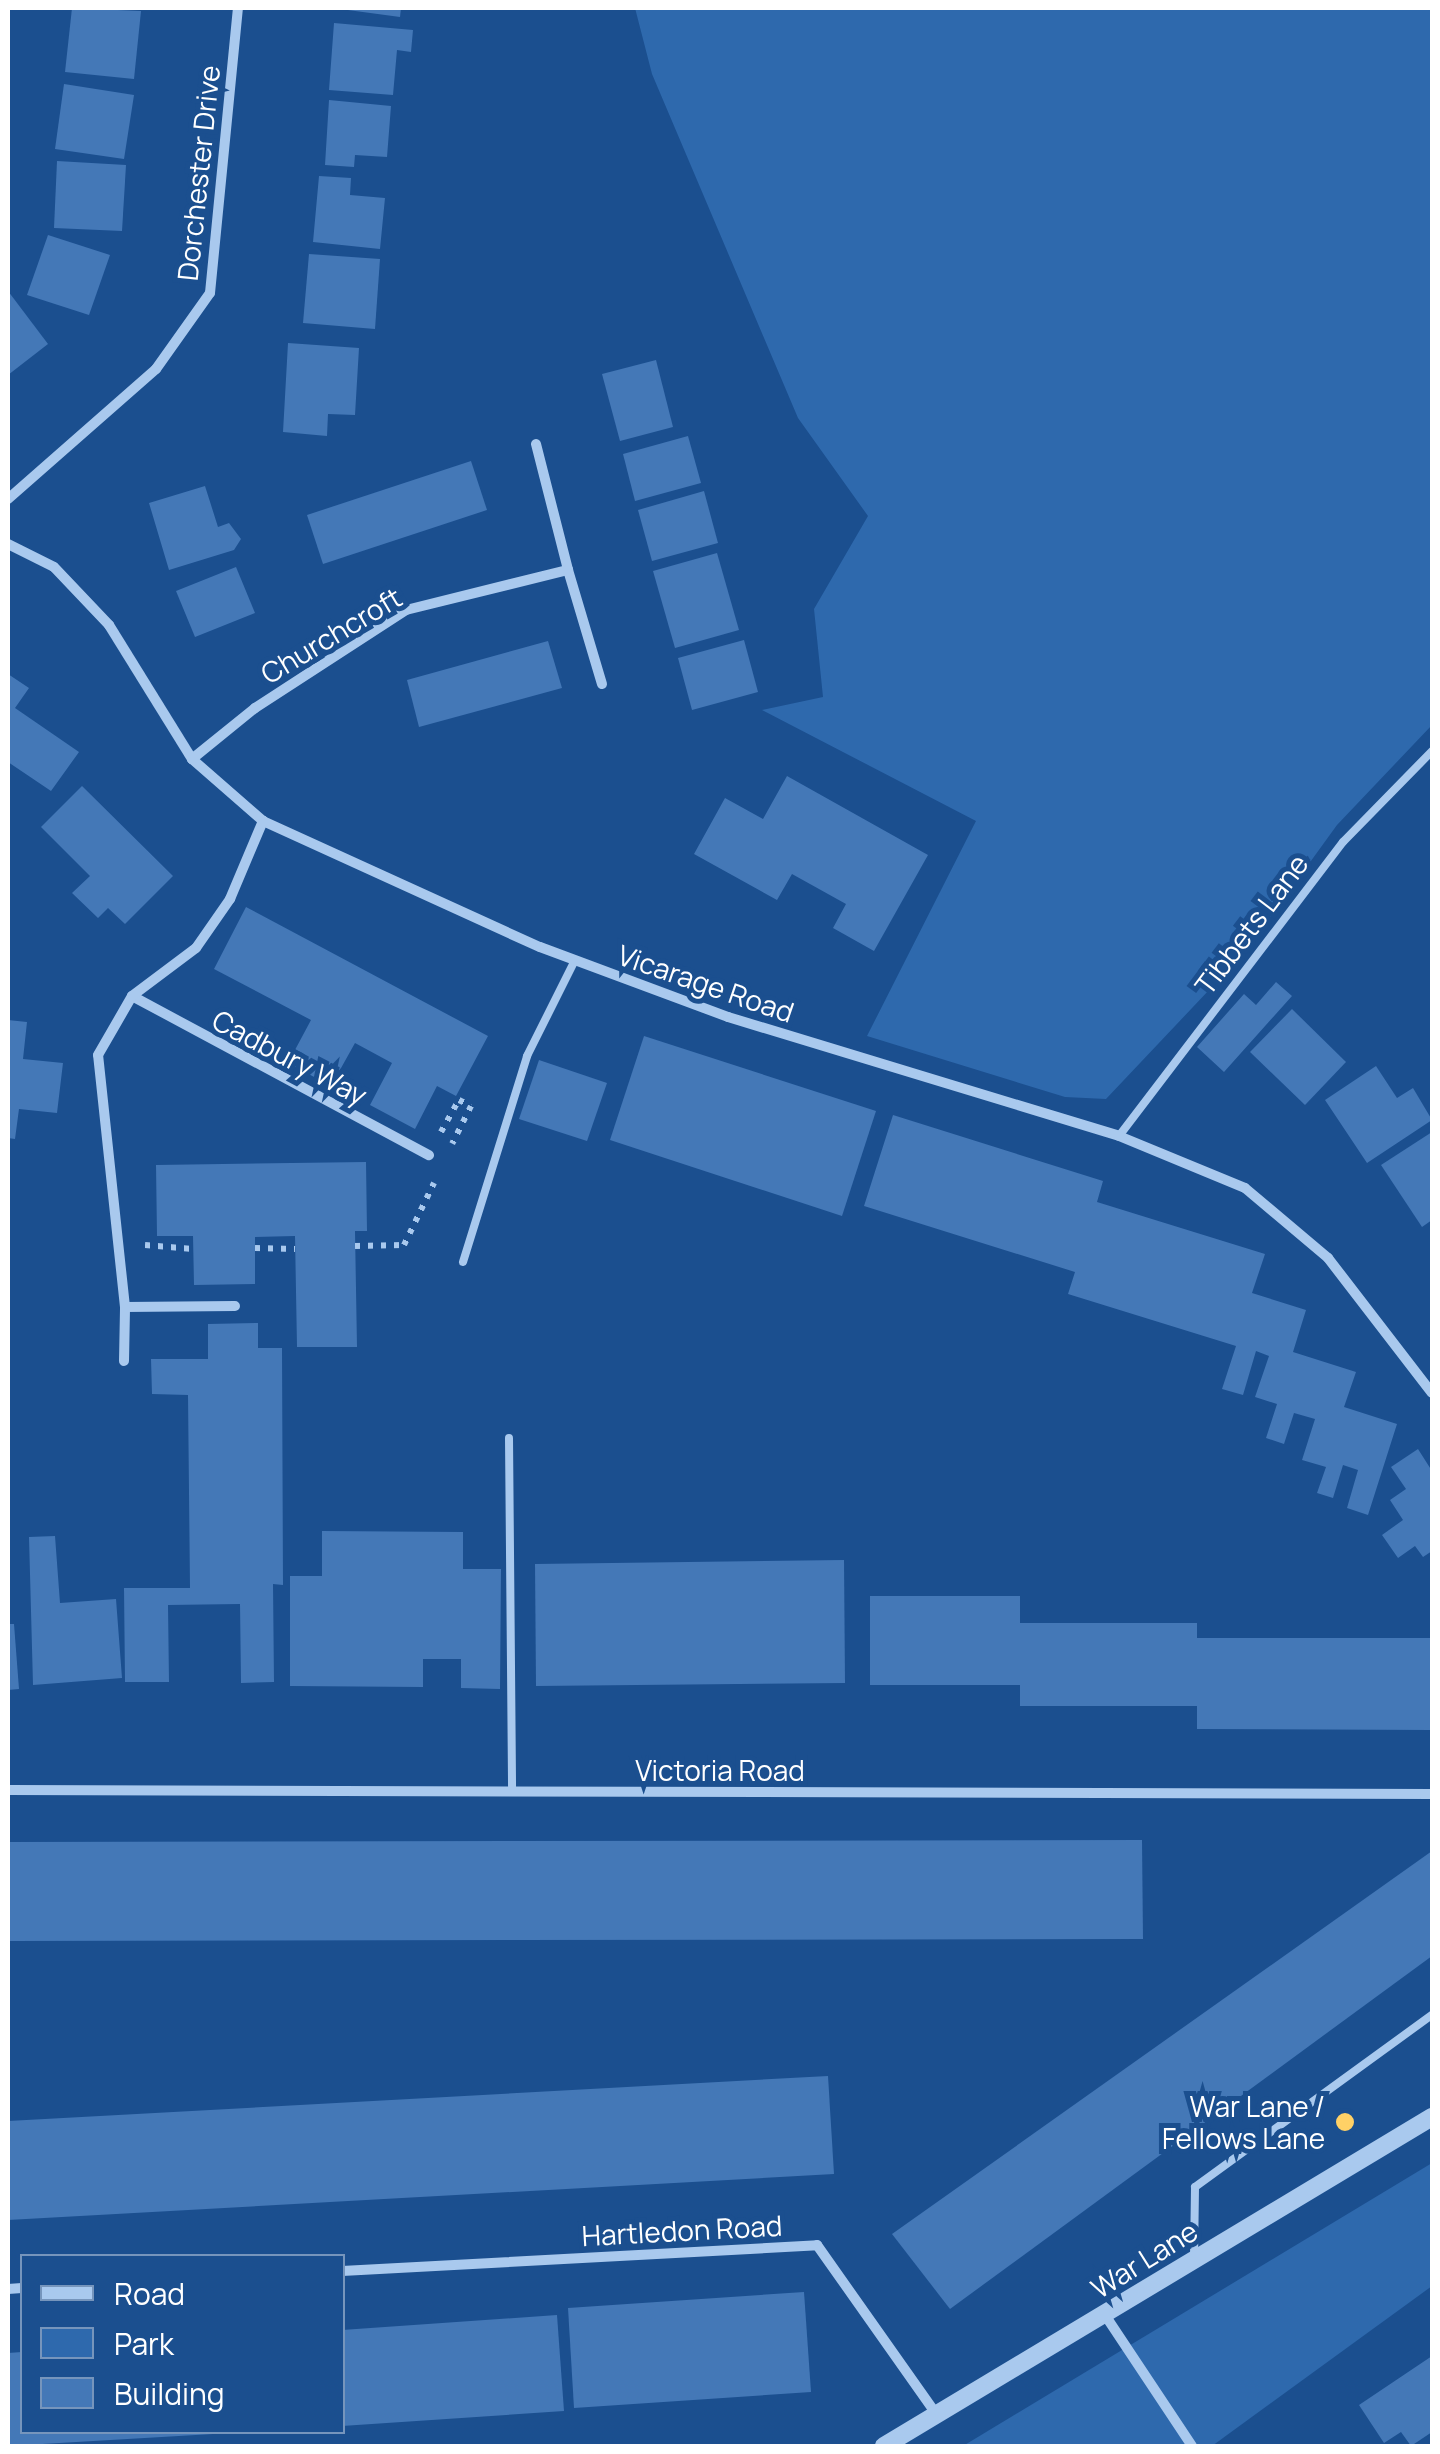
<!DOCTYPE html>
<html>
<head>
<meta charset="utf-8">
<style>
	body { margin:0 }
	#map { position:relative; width:1440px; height:2454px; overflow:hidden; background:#1b4f8f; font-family:Manrope,sans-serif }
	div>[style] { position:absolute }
	.green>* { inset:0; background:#2e69ad }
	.building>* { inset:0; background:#4478b7 }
	.path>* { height:6px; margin-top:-3px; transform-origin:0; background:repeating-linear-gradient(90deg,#a9c9ee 0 5px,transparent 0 13px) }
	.service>* { height:8px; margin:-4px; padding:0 4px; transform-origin:4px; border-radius:4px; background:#a9c9ee }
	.minor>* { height:10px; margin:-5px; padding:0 5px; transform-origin:5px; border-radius:5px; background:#a9c9ee }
	.tertiary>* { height:18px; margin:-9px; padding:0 9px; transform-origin:9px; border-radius:9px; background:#a9c9ee }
	.dots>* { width:28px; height:28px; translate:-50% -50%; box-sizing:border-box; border:5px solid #1b4f8f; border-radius:50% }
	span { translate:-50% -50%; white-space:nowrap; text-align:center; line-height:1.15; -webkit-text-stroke:10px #1b4f8f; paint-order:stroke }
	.street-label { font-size:28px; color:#fff }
	.poi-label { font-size:28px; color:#fff }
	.right { translate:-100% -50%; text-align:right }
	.frame { position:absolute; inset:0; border:10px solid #fff; pointer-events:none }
	.legend { position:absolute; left:20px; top:2254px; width:325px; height:180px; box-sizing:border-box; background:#1b4f8f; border:2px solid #7695bc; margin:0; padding:12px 18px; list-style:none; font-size:30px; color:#fff }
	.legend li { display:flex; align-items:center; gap:20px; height:50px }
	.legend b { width:50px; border:2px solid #7695bc }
</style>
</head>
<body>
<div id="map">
	<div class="green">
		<i style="clip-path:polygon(635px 8px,1432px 8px,1432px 725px,1337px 825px,1245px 952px,1106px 1099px,1065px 1097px,867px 1036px,976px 821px,762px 710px,823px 697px,814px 609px,868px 516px,798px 418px,652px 74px)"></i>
		<i style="clip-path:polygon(1432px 2163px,1432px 2286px,1212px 2446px,963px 2446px)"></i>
	</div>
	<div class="building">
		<i style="clip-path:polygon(72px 8px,141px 11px,134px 79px,65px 72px)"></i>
		<i style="clip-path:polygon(333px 8px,401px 8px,400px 17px)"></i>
		<i style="clip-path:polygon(334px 23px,413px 30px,411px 52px,397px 50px,393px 95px,329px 90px)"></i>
		<i style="clip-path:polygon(64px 84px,134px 95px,124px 159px,55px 149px)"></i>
		<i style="clip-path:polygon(329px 100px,391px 106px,387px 157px,355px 155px,354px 167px,325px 165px)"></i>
		<i style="clip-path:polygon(57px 161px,126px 165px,122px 231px,54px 228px)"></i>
		<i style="clip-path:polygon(319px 176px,351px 178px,350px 195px,385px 198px,380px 249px,313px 242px)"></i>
		<i style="clip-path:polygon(48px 235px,110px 255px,89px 315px,27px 295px)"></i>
		<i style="clip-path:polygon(309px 254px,380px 259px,375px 329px,303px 323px)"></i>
		<i style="clip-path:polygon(8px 291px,48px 344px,8px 375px)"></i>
		<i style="clip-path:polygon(288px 343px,359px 348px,355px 415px,328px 414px,327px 436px,283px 432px)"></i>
		<i style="clip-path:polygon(656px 360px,673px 427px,620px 441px,602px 374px)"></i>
		<i style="clip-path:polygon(688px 436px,701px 483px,635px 501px,623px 454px)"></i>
		<i style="clip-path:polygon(471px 461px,487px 510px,323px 564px,307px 515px)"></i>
		<i style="clip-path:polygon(205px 486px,218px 527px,229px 523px,241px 539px,234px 550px,169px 570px,149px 503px)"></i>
		<i style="clip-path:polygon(704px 491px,718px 543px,652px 561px,638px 510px)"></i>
		<i style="clip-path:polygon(717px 553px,739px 630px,675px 648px,653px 571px)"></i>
		<i style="clip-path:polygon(236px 567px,255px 613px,195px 637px,176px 591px)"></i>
		<i style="clip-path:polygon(744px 640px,758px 692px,692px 710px,678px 658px)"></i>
		<i style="clip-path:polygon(548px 641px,562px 688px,419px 727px,407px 680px)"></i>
		<i style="clip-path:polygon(8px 674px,29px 688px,15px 708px,79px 752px,51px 791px,8px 762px)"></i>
		<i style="clip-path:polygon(787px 776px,928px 855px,874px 951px,833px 928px,846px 904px,792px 874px,777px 900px,694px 854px,725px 798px,763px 819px)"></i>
		<i style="clip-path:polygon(82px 786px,173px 876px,125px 924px,108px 908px,98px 918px,72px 893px,90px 876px,41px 827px)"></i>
		<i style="clip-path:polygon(246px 907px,488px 1036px,456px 1096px,437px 1086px,415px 1129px,370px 1105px,392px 1063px,355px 1043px,331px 1086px,288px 1063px,311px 1020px,214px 969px)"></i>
		<i style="clip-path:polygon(1276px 982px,1292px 996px,1224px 1072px,1197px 1047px,1244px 994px,1256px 1005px)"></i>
		<i style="clip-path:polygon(1292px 1009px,1346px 1062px,1305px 1105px,1250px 1052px)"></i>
		<i style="clip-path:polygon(8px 1020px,27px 1022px,23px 1059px,63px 1063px,57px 1113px,19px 1109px,15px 1139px,8px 1138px)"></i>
		<i style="clip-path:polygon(644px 1036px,876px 1111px,842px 1216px,610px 1140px)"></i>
		<i style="clip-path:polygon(539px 1060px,607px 1083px,587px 1141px,519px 1119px)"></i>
		<i style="clip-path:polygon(1376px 1066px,1397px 1098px,1413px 1088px,1432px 1120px,1367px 1163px,1325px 1100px)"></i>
		<i style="clip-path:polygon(893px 1115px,1103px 1181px,1097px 1202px,1265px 1254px,1252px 1293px,1306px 1310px,1293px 1352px,1356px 1372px,1344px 1407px,1397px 1424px,1368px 1515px,1347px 1508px,1358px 1470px,1343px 1465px,1333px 1498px,1317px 1493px,1326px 1467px,1302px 1460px,1315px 1419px,1294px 1413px,1284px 1444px,1266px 1438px,1277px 1404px,1255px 1397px,1269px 1356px,1256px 1351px,1243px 1395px,1222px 1389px,1236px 1346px,1068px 1294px,1075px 1272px,864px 1206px)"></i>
		<i style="clip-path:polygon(1432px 1132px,1432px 1220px,1422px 1227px,1381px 1165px)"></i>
		<i style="clip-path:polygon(366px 1162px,367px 1231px,355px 1231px,357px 1347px,297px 1347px,295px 1236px,255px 1237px,255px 1284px,194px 1285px,193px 1236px,157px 1236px,156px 1165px)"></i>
		<i style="clip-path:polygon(258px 1323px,258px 1348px,282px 1348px,283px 1585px,273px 1584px,274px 1682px,241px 1683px,240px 1604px,168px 1605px,169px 1682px,125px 1682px,124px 1588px,190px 1588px,188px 1395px,152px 1394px,151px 1359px,208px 1359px,208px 1324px)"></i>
		<i style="clip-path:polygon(1418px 1449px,1432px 1471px,1432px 1551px,1423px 1557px,1415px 1546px,1398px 1558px,1382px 1535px,1403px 1520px,1390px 1500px,1406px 1489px,1391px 1467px)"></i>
		<i style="clip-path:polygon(322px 1531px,463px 1532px,463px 1569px,501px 1569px,500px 1689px,461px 1688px,461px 1659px,423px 1659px,423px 1687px,290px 1686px,290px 1576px,322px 1576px)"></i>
		<i style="clip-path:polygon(55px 1536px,60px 1603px,116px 1599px,122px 1678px,33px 1685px,29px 1537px)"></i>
		<i style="clip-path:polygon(844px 1560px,845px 1683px,536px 1686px,535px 1564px)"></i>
		<i style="clip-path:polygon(870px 1596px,1020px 1596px,1020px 1623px,1197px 1623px,1197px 1638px,1432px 1638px,1432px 1730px,1197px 1729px,1197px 1706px,1020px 1706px,1020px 1685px,870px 1685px)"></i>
		<i style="clip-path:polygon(8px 1624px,14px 1624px,19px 1689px,8px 1690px)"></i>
		<i style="clip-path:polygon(1142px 1840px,1143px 1939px,8px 1941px,8px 1842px)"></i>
		<i style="clip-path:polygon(1432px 1851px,1432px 1956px,950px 2309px,892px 2234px)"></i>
		<i style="clip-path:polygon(828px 2076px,834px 2174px,8px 2220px,8px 2121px)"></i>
		<i style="clip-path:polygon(804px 2292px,811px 2392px,574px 2408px,568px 2308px)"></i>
		<i style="clip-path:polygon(557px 2315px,564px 2411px,342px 2426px,342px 2330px)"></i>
		<i style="clip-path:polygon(22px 2352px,22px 2432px,213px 2434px,8px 2446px,8px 2353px)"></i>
		<i style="clip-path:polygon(1432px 2356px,1432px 2432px,1411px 2446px,1401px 2432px,1384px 2443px,1359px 2405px)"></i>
	</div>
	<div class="path">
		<i style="left:441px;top:1132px;width:37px;rotate:-61deg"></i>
		<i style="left:459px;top:1100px;width:13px;rotate:27deg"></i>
		<i style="left:471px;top:1106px;width:42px;rotate:116.6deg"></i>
		<i style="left:145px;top:1245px;width:48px;rotate:4.8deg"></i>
		<i style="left:355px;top:1246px;width:49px;rotate:-1.2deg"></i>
		<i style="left:404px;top:1245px;width:69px;rotate:-64.2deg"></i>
		<i style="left:255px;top:1248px;width:40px;rotate:1.4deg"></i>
	</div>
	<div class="service">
		<i style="left:1119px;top:1136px;width:370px;rotate:-52.7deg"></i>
		<i style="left:1343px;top:842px;width:127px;rotate:-45.6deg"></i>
		<i style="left:463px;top:1262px;width:216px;rotate:-72.7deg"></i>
		<i style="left:527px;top:1056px;width:107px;rotate:-63.4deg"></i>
		<i style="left:509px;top:1438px;width:354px;rotate:89.5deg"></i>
		<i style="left:1194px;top:2259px;width:72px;rotate:-89.2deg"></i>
		<i style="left:1195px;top:2187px;width:293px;rotate:-36deg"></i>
	</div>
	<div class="minor">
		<i style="left:536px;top:444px;width:130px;rotate:75.7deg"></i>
		<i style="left:8px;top:499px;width:197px;rotate:-41.3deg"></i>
		<i style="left:156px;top:369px;width:93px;rotate:-54.6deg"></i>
		<i style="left:210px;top:293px;width:286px;rotate:-84.4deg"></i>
		<i style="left:8px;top:544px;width:51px;rotate:26.6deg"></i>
		<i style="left:54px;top:567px;width:80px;rotate:46.5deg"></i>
		<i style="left:109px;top:625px;width:158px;rotate:58.2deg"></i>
		<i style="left:192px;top:759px;width:94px;rotate:41.1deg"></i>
		<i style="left:263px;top:821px;width:304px;rotate:24.5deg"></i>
		<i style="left:540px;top:947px;width:201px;rotate:20.4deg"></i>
		<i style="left:728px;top:1017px;width:409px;rotate:16.9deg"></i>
		<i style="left:1119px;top:1136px;width:136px;rotate:22.4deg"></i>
		<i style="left:1245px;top:1188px;width:109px;rotate:40.1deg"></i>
		<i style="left:1328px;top:1258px;width:170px;rotate:52.4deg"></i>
		<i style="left:192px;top:759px;width:81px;rotate:-39deg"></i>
		<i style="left:255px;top:708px;width:180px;rotate:-33deg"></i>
		<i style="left:406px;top:610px;width:167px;rotate:-13.9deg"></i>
		<i style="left:568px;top:570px;width:119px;rotate:73.4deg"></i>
		<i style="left:132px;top:996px;width:337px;rotate:28.2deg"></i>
		<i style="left:125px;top:1307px;width:110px;rotate:-0.5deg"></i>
		<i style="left:124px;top:1361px;width:54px;rotate:-88.9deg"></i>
		<i style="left:125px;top:1307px;width:253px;rotate:-96.1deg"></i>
		<i style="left:98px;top:1055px;width:68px;rotate:-60deg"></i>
		<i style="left:132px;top:996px;width:80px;rotate:-36.9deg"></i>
		<i style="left:196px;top:948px;width:60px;rotate:-55.2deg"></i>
		<i style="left:230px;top:899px;width:85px;rotate:-67.1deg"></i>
		<i style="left:8px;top:1790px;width:1424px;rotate:0.16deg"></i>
		<i style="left:342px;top:2271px;width:476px;rotate:-3.1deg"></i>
		<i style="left:817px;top:2245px;width:207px;rotate:54.8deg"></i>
		<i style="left:8px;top:2289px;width:14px;rotate:-4deg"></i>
		<i style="left:1105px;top:2315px;width:157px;rotate:56.4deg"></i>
	</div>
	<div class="tertiary">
		<i style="left:884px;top:2446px;width:639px;rotate:-30.98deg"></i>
	</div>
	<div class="dots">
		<i style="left:1345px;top:2122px;background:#ffd166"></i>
	</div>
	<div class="street-label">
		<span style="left:198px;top:173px;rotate:-84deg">Dorchester Drive</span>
		<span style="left:331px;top:635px;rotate:-31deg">Churchcroft</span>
		<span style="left:1251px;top:924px;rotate:-53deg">Tibbets Lane</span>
		<span style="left:706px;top:983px;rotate:19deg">Vicarage Road</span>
		<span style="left:290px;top:1057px;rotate:28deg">Cadbury Way</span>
		<span style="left:720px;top:1770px">Victoria Road</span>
		<span style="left:682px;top:2230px;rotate:-3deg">Hartledon Road</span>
		<span style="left:1144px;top:2259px;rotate:-32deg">War Lane</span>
	</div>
	<div class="poi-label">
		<span class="right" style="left:1325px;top:2122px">War Lane /<br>Fellows Lane</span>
	</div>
	<div class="frame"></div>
	<ul class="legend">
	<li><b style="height:12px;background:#a9c9ee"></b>Road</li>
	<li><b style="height:28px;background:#2e69ad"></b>Park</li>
	<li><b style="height:28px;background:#4478b7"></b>Building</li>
	</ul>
</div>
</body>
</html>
